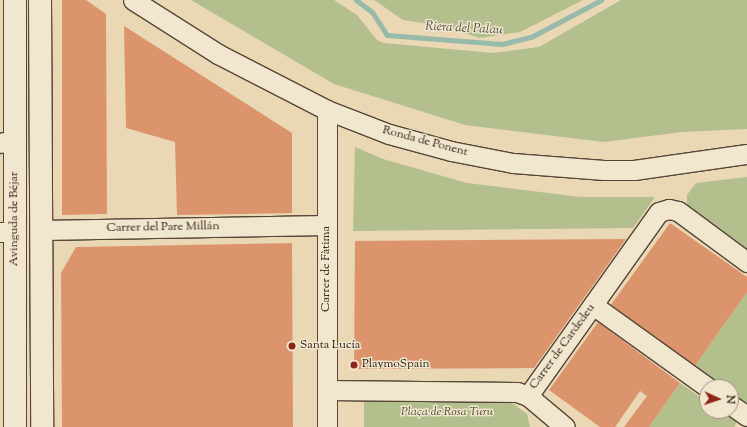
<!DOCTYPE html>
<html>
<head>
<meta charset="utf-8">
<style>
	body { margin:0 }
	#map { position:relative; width:747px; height:427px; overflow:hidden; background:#e9d8b3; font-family:"Sorts Mill Goudy",serif }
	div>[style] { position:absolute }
	.green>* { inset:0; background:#b4bf8e }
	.stream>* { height:5px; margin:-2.5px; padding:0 2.5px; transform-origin:2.5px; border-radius:2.5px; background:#97baab }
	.building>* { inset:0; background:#dc946d }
	.roads { filter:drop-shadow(1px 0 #564637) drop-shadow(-1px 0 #564637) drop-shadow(0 1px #564637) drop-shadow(0 -1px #564637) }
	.street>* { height:19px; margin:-9.5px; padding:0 9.5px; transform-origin:9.5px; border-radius:9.5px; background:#f1e6ce }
	.secondary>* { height:22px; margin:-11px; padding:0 11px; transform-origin:11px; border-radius:11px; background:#f1e6ce }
	.dots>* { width:11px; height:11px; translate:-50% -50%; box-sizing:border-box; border:2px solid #f1e6ce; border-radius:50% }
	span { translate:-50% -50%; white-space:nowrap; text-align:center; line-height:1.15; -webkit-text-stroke:3px #f1e6ce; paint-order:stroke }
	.street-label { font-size:12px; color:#25160e }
	.poi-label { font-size:12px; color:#25160e }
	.left { translate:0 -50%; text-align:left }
	.park-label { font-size:12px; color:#504934; font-style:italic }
	.water-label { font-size:13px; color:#4d4f45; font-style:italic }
	.north { position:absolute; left:699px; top:379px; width:40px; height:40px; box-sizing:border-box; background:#f1e6ce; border:1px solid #9f9381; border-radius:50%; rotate:93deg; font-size:11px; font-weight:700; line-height:16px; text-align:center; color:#25160e }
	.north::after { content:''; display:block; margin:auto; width:14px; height:18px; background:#8f2418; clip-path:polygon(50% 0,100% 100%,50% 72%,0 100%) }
</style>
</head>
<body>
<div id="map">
	<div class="green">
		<i style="clip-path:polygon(191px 0,334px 0,357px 15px,377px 40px,384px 43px,493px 53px,539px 47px,621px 0,747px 0,747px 129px,682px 132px,603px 142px,465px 125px,334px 84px)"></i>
		<i style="clip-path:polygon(374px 0,583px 0,520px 32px,480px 38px,437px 25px,403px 20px)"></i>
		<i style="clip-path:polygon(355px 147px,383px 159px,467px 183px,580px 197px,655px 197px,633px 228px,353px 231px)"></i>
		<i style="clip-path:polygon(747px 177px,747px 251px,687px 207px,687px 195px,696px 183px)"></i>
		<i style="clip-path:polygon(747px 292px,747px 405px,731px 393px,731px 387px,723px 387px,695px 366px)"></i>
		<i style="clip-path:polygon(680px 383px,707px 402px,707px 411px,720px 411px,737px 422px,734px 427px,649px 427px)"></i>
		<i style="clip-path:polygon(374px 399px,508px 400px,527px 414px,530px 427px,364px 427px,364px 402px)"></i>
	</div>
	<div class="stream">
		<i style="left:356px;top:0;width:20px;rotate:37deg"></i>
		<i style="left:372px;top:12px;width:27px;rotate:57deg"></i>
		<i style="left:387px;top:35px;width:115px;rotate:4.5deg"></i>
		<i style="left:502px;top:44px;width:32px;rotate:-14deg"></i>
		<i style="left:533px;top:36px;width:77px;rotate:-27.9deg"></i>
	</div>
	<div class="building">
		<i style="clip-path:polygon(62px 0,86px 0,106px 14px,107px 214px,62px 215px)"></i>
		<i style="clip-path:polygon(124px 26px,292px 133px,292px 213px,177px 215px,175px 142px,126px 128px)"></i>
		<i style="clip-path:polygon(670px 223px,747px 277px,747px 292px,695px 366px,610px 306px)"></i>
		<i style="clip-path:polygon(626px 239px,534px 368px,354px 369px,355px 241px)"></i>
		<i style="clip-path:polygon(292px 243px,293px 427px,62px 427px,61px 273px,76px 247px)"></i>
		<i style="clip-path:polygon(598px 322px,680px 383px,649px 427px,624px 427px,647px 396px,640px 391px,615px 427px,600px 427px,549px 390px)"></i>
	</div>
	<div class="roads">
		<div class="street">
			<i style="left:133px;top:0;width:101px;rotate:32.4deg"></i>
			<i style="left:218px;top:54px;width:123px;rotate:27.2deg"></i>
			<i style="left:327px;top:110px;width:66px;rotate:21.2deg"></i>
			<i style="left:389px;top:134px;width:64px;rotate:15.3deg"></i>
			<i style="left:451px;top:151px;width:63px;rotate:11deg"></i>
			<i style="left:513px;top:163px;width:91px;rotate:4.4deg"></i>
			<i style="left:604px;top:170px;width:30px"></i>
			<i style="left:634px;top:170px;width:114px;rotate:-8.1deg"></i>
			<i style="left:0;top:143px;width:16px;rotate:-11deg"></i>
			<i style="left:41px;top:230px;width:286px;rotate:-1deg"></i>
			<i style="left:0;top:232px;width:14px"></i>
			<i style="left:593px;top:305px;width:140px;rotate:35.7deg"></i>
			<i style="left:327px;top:390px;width:190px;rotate:0.6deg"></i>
			<i style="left:517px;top:392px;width:12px;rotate:20deg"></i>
			<i style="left:528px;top:396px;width:226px;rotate:-54.6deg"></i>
			<i style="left:659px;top:212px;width:10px;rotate:-17deg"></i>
			<i style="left:669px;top:209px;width:9px;rotate:13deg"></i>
			<i style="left:678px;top:211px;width:86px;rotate:36.5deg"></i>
			<i style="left:528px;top:396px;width:48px;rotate:40deg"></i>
			<i style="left:731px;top:405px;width:19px;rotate:35deg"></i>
			<i style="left:327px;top:427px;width:317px;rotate:-90deg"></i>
		</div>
		<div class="secondary">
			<i style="left:40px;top:0;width:427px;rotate:89.7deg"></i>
			<i style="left:15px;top:427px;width:427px;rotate:-90deg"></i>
		</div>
	</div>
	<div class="dots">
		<i style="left:292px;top:346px;background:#8f2418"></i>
		<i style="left:354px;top:365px;background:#8f2418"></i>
	</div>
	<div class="street-label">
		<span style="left:425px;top:142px;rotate:15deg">Ronda de Ponent</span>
		<span style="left:15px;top:219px;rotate:-90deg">Avinguda de Béjar</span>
		<span style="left:163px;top:228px;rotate:-1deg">Carrer del Pare Millán</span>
		<span style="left:327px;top:269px;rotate:-90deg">Carrer de Fàtima</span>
		<span style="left:563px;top:347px;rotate:-54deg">Carrer de Cardedeu</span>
	</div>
	<div class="poi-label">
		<span class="left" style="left:300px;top:346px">Santa Lucía</span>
		<span class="left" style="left:362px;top:365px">PlaymoSpain</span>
	</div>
	<div class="park-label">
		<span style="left:447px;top:413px">Plaça de Rosa Turu</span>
	</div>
	<div class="water-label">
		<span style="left:464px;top:29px;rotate:3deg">Riera del Palau</span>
	</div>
	<div class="north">N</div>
</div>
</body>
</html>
